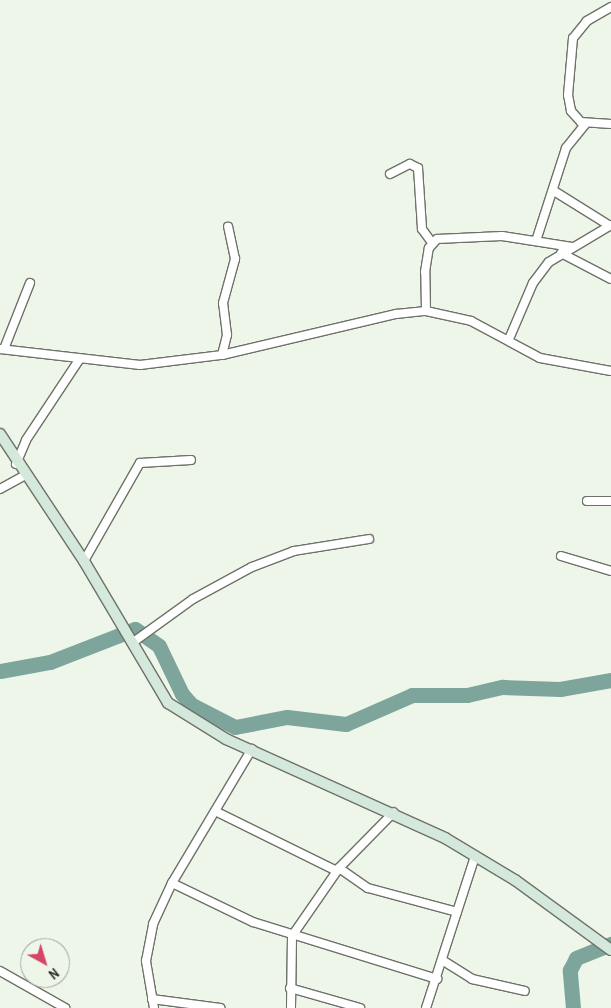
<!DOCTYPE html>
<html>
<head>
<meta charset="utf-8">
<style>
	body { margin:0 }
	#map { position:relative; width:611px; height:1008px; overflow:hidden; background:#eef5e9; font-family:"Archivo Narrow",sans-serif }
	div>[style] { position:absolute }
	.river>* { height:15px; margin:-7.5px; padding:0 7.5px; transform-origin:7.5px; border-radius:7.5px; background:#7da59c }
	.roads { filter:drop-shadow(1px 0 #6d7268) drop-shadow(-1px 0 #6d7268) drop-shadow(0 1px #6d7268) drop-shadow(0 -1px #6d7268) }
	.street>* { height:8px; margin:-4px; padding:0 4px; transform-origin:4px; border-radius:4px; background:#fff }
	.secondary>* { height:10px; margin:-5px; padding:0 5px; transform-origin:5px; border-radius:5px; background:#d4e8db }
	span { translate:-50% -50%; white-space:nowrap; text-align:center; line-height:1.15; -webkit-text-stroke:5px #eef5e9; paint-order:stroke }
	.north { position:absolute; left:20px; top:938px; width:50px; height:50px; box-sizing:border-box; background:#eef5e9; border:1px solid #a0a59c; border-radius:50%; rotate:141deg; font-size:14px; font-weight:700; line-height:20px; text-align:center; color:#2b2d29 }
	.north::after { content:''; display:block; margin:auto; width:18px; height:22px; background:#d44566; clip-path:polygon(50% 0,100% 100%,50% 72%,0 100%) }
</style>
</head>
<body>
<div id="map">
	<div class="river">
		<i style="left:0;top:671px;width:51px;rotate:-10.2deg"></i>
		<i style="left:50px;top:662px;width:91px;rotate:-21.2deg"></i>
		<i style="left:135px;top:629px;width:29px;rotate:35deg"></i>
		<i style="left:159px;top:646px;width:53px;rotate:64.4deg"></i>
		<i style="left:182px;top:694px;width:15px;rotate:48deg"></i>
		<i style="left:192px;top:705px;width:48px;rotate:27.1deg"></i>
		<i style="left:235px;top:727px;width:53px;rotate:-10.9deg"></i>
		<i style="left:287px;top:717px;width:59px;rotate:6.8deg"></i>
		<i style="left:346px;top:724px;width:72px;rotate:-23.7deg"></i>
		<i style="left:412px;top:695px;width:55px"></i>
		<i style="left:467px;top:695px;width:37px;rotate:-13deg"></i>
		<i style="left:503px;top:687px;width:57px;rotate:2deg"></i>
		<i style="left:560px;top:689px;width:52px;rotate:-10deg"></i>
		<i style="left:573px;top:1008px;width:38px;rotate:-95deg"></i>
		<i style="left:570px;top:970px;width:13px;rotate:-63deg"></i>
		<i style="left:576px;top:958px;width:38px;rotate:-22deg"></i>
	</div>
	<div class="roads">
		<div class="street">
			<i style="left:611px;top:7px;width:28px;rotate:150deg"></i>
			<i style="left:587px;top:21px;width:22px;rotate:129deg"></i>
			<i style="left:573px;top:38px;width:57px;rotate:95deg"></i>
			<i style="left:568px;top:95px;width:16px;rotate:79deg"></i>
			<i style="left:571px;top:111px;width:15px;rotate:48deg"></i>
			<i style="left:581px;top:122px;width:30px;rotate:4deg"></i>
			<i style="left:390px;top:174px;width:22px;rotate:-27deg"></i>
			<i style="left:410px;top:164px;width:9px;rotate:27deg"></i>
			<i style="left:418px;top:168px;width:61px;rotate:86.2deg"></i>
			<i style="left:422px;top:229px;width:17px;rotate:54deg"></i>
			<i style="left:554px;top:191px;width:66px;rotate:32deg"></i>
			<i style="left:536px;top:241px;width:98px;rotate:-72.1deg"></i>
			<i style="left:566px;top:148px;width:32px;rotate:-51deg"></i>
			<i style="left:561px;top:253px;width:56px;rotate:27.5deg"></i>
			<i style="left:426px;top:311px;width:39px;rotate:-91deg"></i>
			<i style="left:425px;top:272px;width:24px;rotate:-81deg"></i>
			<i style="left:429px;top:248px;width:12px;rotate:-48deg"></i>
			<i style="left:437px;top:239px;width:65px;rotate:-2.6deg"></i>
			<i style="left:502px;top:236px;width:71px;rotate:8.9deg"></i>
			<i style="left:509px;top:339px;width:61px;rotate:-66.8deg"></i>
			<i style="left:533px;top:283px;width:26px;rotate:-53deg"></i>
			<i style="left:549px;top:262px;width:72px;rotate:-30.8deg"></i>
			<i style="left:0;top:349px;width:141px;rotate:6.5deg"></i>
			<i style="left:140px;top:365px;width:83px;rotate:-7deg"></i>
			<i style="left:222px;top:355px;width:179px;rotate:-13.3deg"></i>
			<i style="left:396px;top:314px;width:30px;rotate:-6deg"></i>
			<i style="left:426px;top:311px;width:46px;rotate:12.5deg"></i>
			<i style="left:471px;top:321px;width:78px;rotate:28.2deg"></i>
			<i style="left:540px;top:358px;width:72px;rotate:10.4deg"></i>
			<i style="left:4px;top:349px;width:71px;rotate:-68.5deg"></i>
			<i style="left:222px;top:355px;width:21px;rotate:-76deg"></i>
			<i style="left:227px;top:335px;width:32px;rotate:-97deg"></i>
			<i style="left:223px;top:303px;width:46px;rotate:-74.7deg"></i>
			<i style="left:235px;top:259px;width:33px;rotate:-102deg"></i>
			<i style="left:16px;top:464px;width:26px;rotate:-67deg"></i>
			<i style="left:26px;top:440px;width:96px;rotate:-56.5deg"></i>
			<i style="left:0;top:489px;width:26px;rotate:-29deg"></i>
			<i style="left:587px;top:501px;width:24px"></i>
			<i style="left:561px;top:556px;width:52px;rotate:16.7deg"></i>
			<i style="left:84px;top:561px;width:113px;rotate:-60.3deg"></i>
			<i style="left:140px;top:463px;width:51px;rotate:-3.4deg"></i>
			<i style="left:132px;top:643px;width:75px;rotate:-35.8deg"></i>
			<i style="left:193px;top:599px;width:67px;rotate:-28.5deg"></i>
			<i style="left:252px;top:567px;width:45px;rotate:-20.9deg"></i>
			<i style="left:294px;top:551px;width:76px;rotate:-9.1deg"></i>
			<i style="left:215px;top:811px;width:136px;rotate:26.2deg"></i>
			<i style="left:339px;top:868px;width:35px;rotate:35deg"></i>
			<i style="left:368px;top:888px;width:92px;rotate:15.1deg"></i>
			<i style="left:172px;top:883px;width:90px;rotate:25.7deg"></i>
			<i style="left:253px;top:922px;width:193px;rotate:17.2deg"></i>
			<i style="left:442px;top:960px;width:36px;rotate:32deg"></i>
			<i style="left:472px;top:979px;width:54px;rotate:12.8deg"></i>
			<i style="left:0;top:971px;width:75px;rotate:29.6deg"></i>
			<i style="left:290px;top:988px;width:73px;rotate:15.9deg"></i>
			<i style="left:152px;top:999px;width:69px;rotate:7.5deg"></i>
			<i style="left:154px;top:1008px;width:48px;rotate:-99.7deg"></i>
			<i style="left:146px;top:961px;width:38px;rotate:-79deg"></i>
			<i style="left:153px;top:924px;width:45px;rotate:-65.1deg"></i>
			<i style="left:172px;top:883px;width:156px;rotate:-59.2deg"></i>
			<i style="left:291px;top:1008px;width:72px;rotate:-89.2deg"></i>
			<i style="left:292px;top:936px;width:83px;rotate:-55.3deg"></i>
			<i style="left:339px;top:868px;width:78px;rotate:-45.5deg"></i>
			<i style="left:426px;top:1008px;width:160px;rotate:-72.1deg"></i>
		</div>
		<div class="secondary">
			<i style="left:0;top:434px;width:152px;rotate:56.5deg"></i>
			<i style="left:84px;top:561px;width:165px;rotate:59.4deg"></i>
			<i style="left:168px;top:703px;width:68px;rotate:31.8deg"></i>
			<i style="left:226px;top:739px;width:240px;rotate:24.3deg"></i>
			<i style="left:445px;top:838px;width:82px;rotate:31deg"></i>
			<i style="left:515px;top:880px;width:119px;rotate:36.1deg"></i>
		</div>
	</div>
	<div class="north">N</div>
</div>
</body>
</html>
